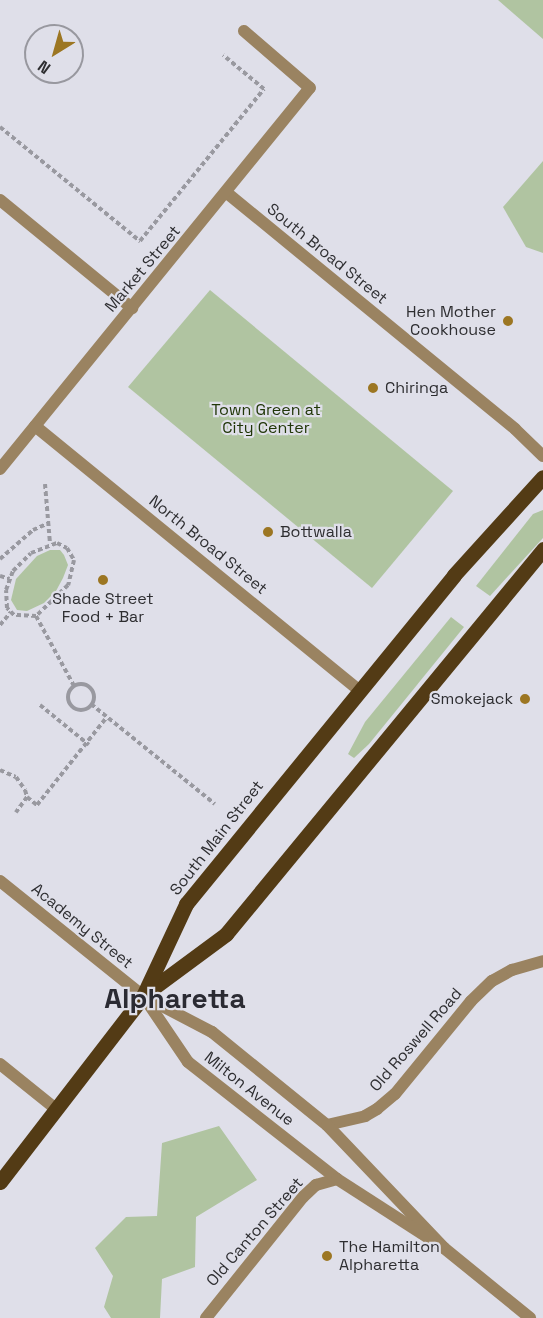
<!DOCTYPE html>
<html>
<head>
<meta charset="utf-8">
<style>
	body { margin:0 }
	#map { position:relative; width:543px; height:1318px; overflow:hidden; background:#dfdfe9; font-family:"Space Grotesk",sans-serif }
	div>[style] { position:absolute }
	.green>* { inset:0; background:#b0c4a1 }
	.path>* { height:4px; margin-top:-2px; transform-origin:0; background:repeating-linear-gradient(90deg,#9999a0 0 4.5px,transparent 0 7.5px) }
	.path>.ring { margin:-2px; padding:0; box-sizing:content-box; background:none; border:4px solid #9999a0; border-radius:50% }
	.service>* { height:12px; margin:-6px; padding:0 6px; transform-origin:6px; border-radius:6px; background:#9a8361 }
	.minor>* { height:12px; margin:-6px; padding:0 6px; transform-origin:6px; border-radius:6px; background:#9a8361 }
	.tertiary>* { height:12px; margin:-6px; padding:0 6px; transform-origin:6px; border-radius:6px; background:#9a8361 }
	.primary>* { height:15px; margin:-7.5px; padding:0 7.5px; transform-origin:7.5px; border-radius:7.5px; background:#533b15 }
	.dots>* { width:16px; height:16px; translate:-50% -50%; box-sizing:border-box; border:3px solid #dfdfe9; border-radius:50% }
	span { translate:-50% -50%; white-space:nowrap; text-align:center; line-height:1.15; -webkit-text-stroke:4.5px #dfdfe9; paint-order:stroke }
	.street-label { font-size:16px; color:#2e2e31 }
	.poi-label { font-size:16px; color:#2e2e31 }
	.right { translate:-100% -50%; text-align:right }
	.left { translate:0 -50%; text-align:left }
	.park-label { font-size:16px; color:#213708 }
	.town-label { font-size:28px; color:#2b2b33; font-weight:700 }
	.north { position:absolute; left:24px; top:24px; width:60px; height:60px; box-sizing:border-box; background:#dfdfe9; border:2px solid #98989f; border-radius:50%; rotate:217deg; font-size:16px; font-weight:700; line-height:24px; text-align:center; color:#2e2e31 }
	.north::after { content:''; display:block; margin:auto; width:21px; height:27px; background:#9c7622; clip-path:polygon(50% 0,100% 100%,50% 72%,0 100%) }
</style>
</head>
<body>
<div id="map">
	<div class="green">
		<i style="clip-path:polygon(498px 0,543px 0,543px 39px)"></i>
		<i style="clip-path:polygon(543px 161px,543px 253px,526px 247px,503px 207px)"></i>
		<i style="clip-path:polygon(210px 290px,453px 491px,372px 588px,128px 387px)"></i>
		<i style="clip-path:polygon(543px 510px,543px 538px,490px 596px,476px 586px,533px 514px)"></i>
		<i style="clip-path:polygon(50px 550px,60px 550px,64px 555px,68px 565px,63px 578px,56px 591px,44px 603px,27px 611px,17px 610px,11px 600px,16px 579px,37px 556px)"></i>
		<i style="clip-path:polygon(451px 617px,464px 627px,369px 744px,354px 758px,348px 754px,365px 722px)"></i>
		<i style="clip-path:polygon(219px 1126px,257px 1180px,196px 1217px,195px 1267px,162px 1279px,160px 1318px,111px 1318px,104px 1307px,113px 1276px,95px 1248px,126px 1217px,157px 1216px,162px 1143px)"></i>
	</div>
	<div class="path">
		<i style="left:0;top:127px;width:181px;rotate:39.2deg"></i>
		<i style="left:140px;top:241px;width:196px;rotate:-50.8deg"></i>
		<i style="left:264px;top:89px;width:53px;rotate:-140.3deg"></i>
		<i style="left:45px;top:484px;width:60px;rotate:85.2deg"></i>
		<i style="left:57px;top:543px;width:11px;rotate:27deg"></i>
		<i style="left:67px;top:548px;width:14px;rotate:60deg"></i>
		<i style="left:74px;top:560px;width:26px;rotate:103deg"></i>
		<i style="left:68px;top:585px;width:45px;rotate:135.9deg"></i>
		<i style="left:36px;top:616px;width:22px;rotate:-177deg"></i>
		<i style="left:14px;top:615px;width:10px;rotate:-135deg"></i>
		<i style="left:7px;top:608px;width:18px;rotate:-93deg"></i>
		<i style="left:6px;top:590px;width:20px;rotate:-70deg"></i>
		<i style="left:13px;top:571px;width:25px;rotate:-45deg"></i>
		<i style="left:31px;top:553px;width:28px;rotate:-21deg"></i>
		<i style="left:0;top:559px;width:44px;rotate:-41.3deg"></i>
		<i style="left:33px;top:530px;width:17px;rotate:-24deg"></i>
		<i style="left:0;top:576px;width:10px;rotate:17deg"></i>
		<i style="left:36px;top:616px;width:80px;rotate:61.5deg"></i>
		<i style="left:0;top:625px;width:17px;rotate:-50deg"></i>
		<i class="ring" style="left:68px;top:684px;width:22px;height:22px"></i>
		<i style="left:91px;top:704px;width:159px;rotate:38.9deg"></i>
		<i style="left:40px;top:705px;width:63px;rotate:39.2deg"></i>
		<i style="left:0;top:770px;width:17px;rotate:24deg"></i>
		<i style="left:16px;top:777px;width:16px;rotate:55deg"></i>
		<i style="left:25px;top:790px;width:7px;rotate:74deg"></i>
		<i style="left:27px;top:797px;width:19px;rotate:126deg"></i>
		<i style="left:27px;top:797px;width:13px;rotate:39deg"></i>
		<i style="left:37px;top:805px;width:112px;rotate:-51.5deg"></i>
	</div>
	<div class="service">
		<i style="left:244px;top:31px;width:87px;rotate:40.8deg"></i>
		<i style="left:0;top:1064px;width:72px;rotate:38.8deg"></i>
	</div>
	<div class="minor">
		<i style="left:227px;top:193px;width:372px;rotate:39.3deg"></i>
		<i style="left:515px;top:429px;width:39px;rotate:44deg"></i>
		<i style="left:0;top:200px;width:171px;rotate:39.3deg"></i>
		<i style="left:35px;top:426px;width:418px;rotate:39.2deg"></i>
		<i style="left:0;top:469px;width:491px;rotate:-50.9deg"></i>
		<i style="left:327px;top:1125px;width:39px;rotate:-13deg"></i>
		<i style="left:365px;top:1116px;width:14px;rotate:-30deg"></i>
		<i style="left:377px;top:1109px;width:23px;rotate:-40deg"></i>
		<i style="left:395px;top:1094px;width:120px;rotate:-50.7deg"></i>
		<i style="left:471px;top:1001px;width:29px;rotate:-44deg"></i>
		<i style="left:492px;top:981px;width:23px;rotate:-29deg"></i>
		<i style="left:512px;top:970px;width:32px;rotate:-16deg"></i>
		<i style="left:206px;top:1318px;width:155px;rotate:-51.3deg"></i>
		<i style="left:303px;top:1197px;width:18px;rotate:-43deg"></i>
		<i style="left:316px;top:1185px;width:22px;rotate:-16deg"></i>
	</div>
	<div class="tertiary">
		<i style="left:0;top:881px;width:184px;rotate:38.8deg"></i>
		<i style="left:143px;top:996px;width:78px;rotate:27.6deg"></i>
		<i style="left:212px;top:1032px;width:148px;rotate:39deg"></i>
		<i style="left:327px;top:1125px;width:170px;rotate:46.4deg"></i>
		<i style="left:144px;top:997px;width:78px;rotate:55.9deg"></i>
		<i style="left:188px;top:1062px;width:189px;rotate:38.1deg"></i>
		<i style="left:337px;top:1179px;width:127px;rotate:32.8deg"></i>
		<i style="left:444px;top:1248px;width:111px;rotate:39.1deg"></i>
	</div>
	<div class="primary">
		<i style="left:145px;top:994px;width:101px;rotate:-36.5deg"></i>
		<i style="left:226px;top:934px;width:499px;rotate:-50.5deg"></i>
		<i style="left:0;top:1182px;width:235px;rotate:-52.4deg"></i>
		<i style="left:143px;top:996px;width:102px;rotate:-64.9deg"></i>
		<i style="left:186px;top:904px;width:424px;rotate:-50.8deg"></i>
		<i style="left:454px;top:575px;width:132px;rotate:-47.8deg"></i>
	</div>
	<div class="dots">
		<i style="left:508px;top:321px;background:#9c7622"></i>
		<i style="left:373px;top:388px;background:#9c7622"></i>
		<i style="left:268px;top:532px;background:#9c7622"></i>
		<i style="left:103px;top:580px;background:#9c7622"></i>
		<i style="left:525px;top:699px;background:#9c7622"></i>
		<i style="left:327px;top:1256px;background:#9c7622"></i>
	</div>
	<div class="street-label">
		<span style="left:327px;top:254px;rotate:39deg">South Broad Street</span>
		<span style="left:143px;top:269px;rotate:-50deg">Market Street</span>
		<span style="left:208px;top:545px;rotate:39deg">North Broad Street</span>
		<span style="left:217px;top:838px;rotate:-52deg">South Main Street</span>
		<span style="left:82px;top:926px;rotate:39deg">Academy Street</span>
		<span style="left:416px;top:1040px;rotate:-49deg">Old Roswell Road</span>
		<span style="left:249px;top:1089px;rotate:38deg">Milton Avenue</span>
		<span style="left:255px;top:1232px;rotate:-49deg">Old Canton Street</span>
	</div>
	<div class="poi-label">
		<span class="right" style="left:496px;top:321px">Hen Mother<br>Cookhouse</span>
		<span class="left" style="left:385px;top:388px">Chiringa</span>
		<span class="left" style="left:280px;top:532px">Bottwalla</span>
		<span style="left:103px;top:608px">Shade Street<br>Food + Bar</span>
		<span class="right" style="left:513px;top:699px">Smokejack</span>
		<span class="left" style="left:339px;top:1256px">The Hamilton<br>Alpharetta</span>
	</div>
	<div class="park-label">
		<span style="left:266px;top:419px">Town Green at<br>City Center</span>
	</div>
	<div class="town-label">
		<span style="left:175px;top:998px">Alpharetta</span>
	</div>
	<div class="north">N</div>
</div>
</body>
</html>
